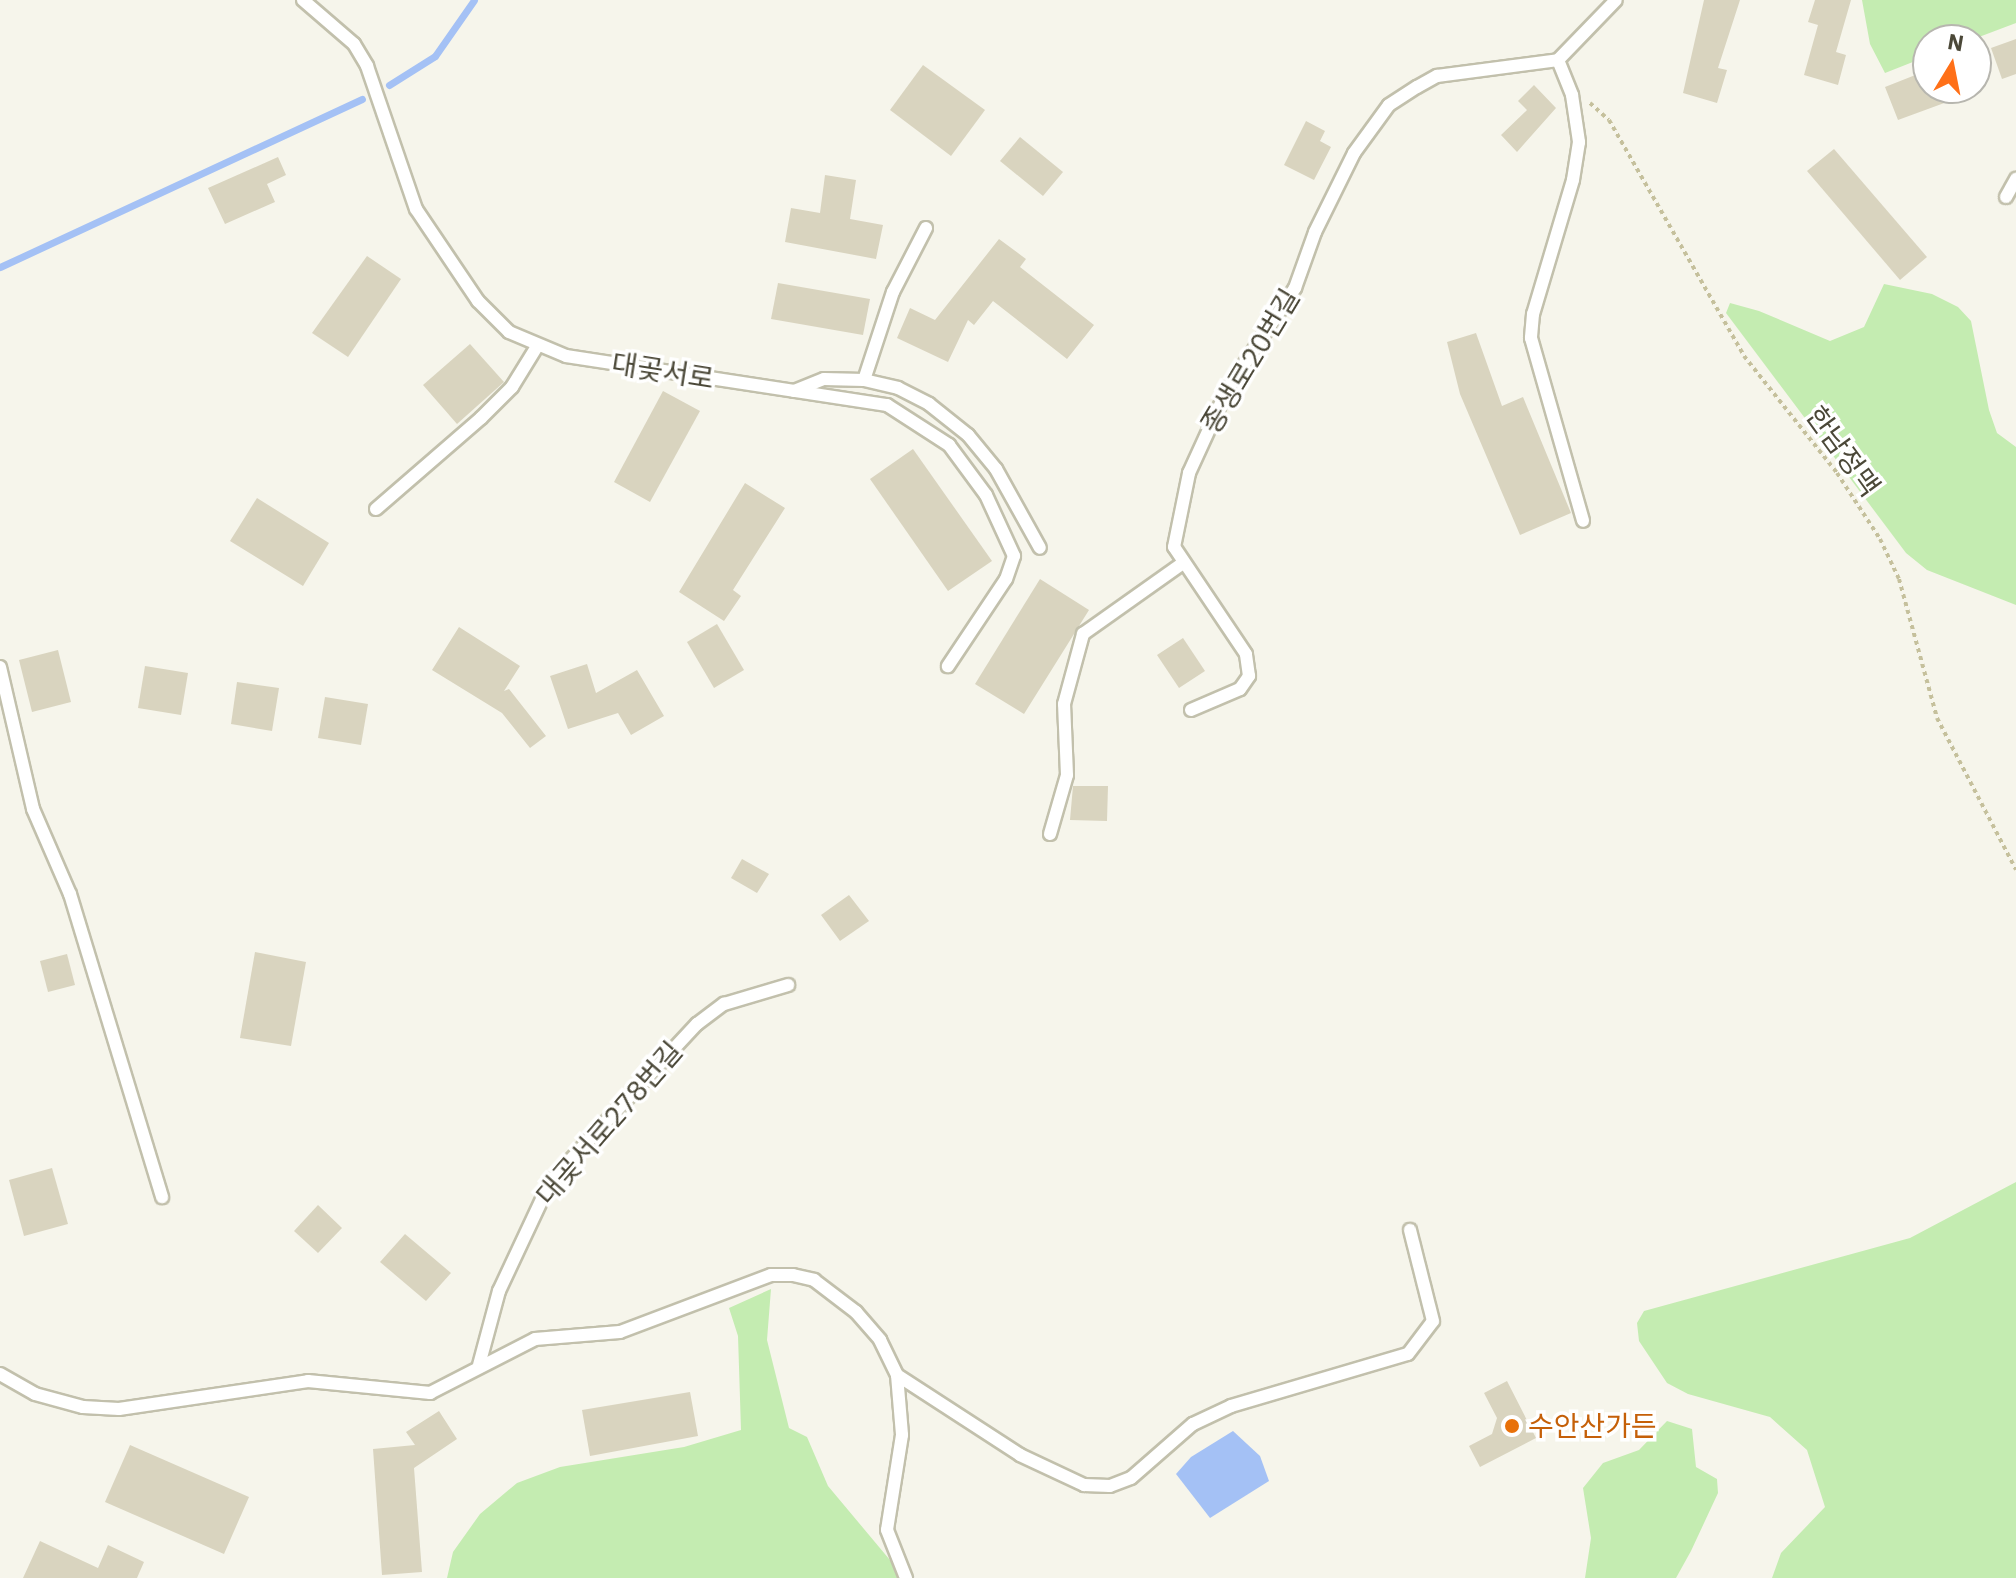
<!DOCTYPE html>
<html>
<head>
<meta charset="utf-8">
<style>
	body { margin:0 }
	#map { position:relative; width:2016px; height:1578px; overflow:hidden; background:#f6f5eb; font-family:"IBM Plex Sans","Noto Sans KR",sans-serif }
	div>[style] { position:absolute }
	.green>* { inset:0; background:#c4ecb1 }
	.water>* { inset:0; background:#a4c1f5 }
	.stream>* { height:7px; margin:-3.5px; padding:0 3.5px; transform-origin:3.5px; border-radius:3.5px; background:#a4c1f5 }
	.building>* { inset:0; background:#d9d4bf }
	.path>* { height:4px; margin-top:-2px; transform-origin:0; background:repeating-linear-gradient(90deg,#c5c09c 0 4px,transparent 0 8px) }
	.roads { filter:drop-shadow(2px 0 #c2c0ac) drop-shadow(-2px 0 #c2c0ac) drop-shadow(0 2px #c2c0ac) drop-shadow(0 -2px #c2c0ac) }
	.lane>* { height:12px; margin:-6px; padding:0 6px; transform-origin:6px; border-radius:6px; background:#fff }
	.dots>* { width:22px; height:22px; translate:-50% -50%; box-sizing:border-box; border:4px solid #fff; border-radius:50% }
	span { translate:-50% -50%; white-space:nowrap; text-align:center; line-height:1.15; -webkit-text-stroke:7px #fff; paint-order:stroke }
	.street-label { font-size:28px; color:#4b4838 }
	.food-label { font-size:28px; color:#c56008 }
	.left { translate:0 -50%; text-align:left }
	.north { position:absolute; left:1912px; top:24px; width:80px; height:80px; box-sizing:border-box; background:#fff; border:2px solid #b7b6af; border-radius:50%; rotate:10deg; font-size:22px; font-weight:700; line-height:32px; text-align:center; color:#4b4838 }
	.north::after { content:''; display:block; margin:auto; width:28px; height:36px; background:#ff7018; clip-path:polygon(50% 0,100% 100%,50% 72%,0 100%) }
</style>
</head>
<body>
<div id="map">
	<div class="green">
		<i style="clip-path:polygon(1862px 0,2016px 0,2016px 23px,1971px 40px,1928px 40px,1928px 56px,1885px 73px,1870px 44px)"></i>
		<i style="clip-path:polygon(1884px 284px,1932px 294px,1958px 307px,1971px 321px,1989px 410px,1997px 433px,2016px 447px,2016px 605px,1927px 570px,1906px 553px,1726px 313px,1730px 303px,1759px 311px,1830px 341px,1864px 327px)"></i>
		<i style="clip-path:polygon(2016px 1182px,2016px 1578px,1772px 1578px,1781px 1553px,1825px 1507px,1807px 1450px,1770px 1417px,1688px 1394px,1667px 1383px,1639px 1341px,1637px 1323px,1644px 1311px,1910px 1238px)"></i>
		<i style="clip-path:polygon(771px 1289px,767px 1340px,789px 1428px,807px 1437px,828px 1486px,905px 1578px,447px 1578px,453px 1552px,480px 1514px,517px 1483px,560px 1467px,684px 1447px,741px 1430px,738px 1336px,729px 1308px)"></i>
		<i style="clip-path:polygon(1667px 1421px,1692px 1429px,1696px 1467px,1717px 1479px,1718px 1493px,1691px 1551px,1676px 1578px,1585px 1578px,1591px 1538px,1583px 1488px,1603px 1463px,1639px 1450px)"></i>
	</div>
	<div class="water">
		<i style="clip-path:polygon(1233px 1431px,1260px 1456px,1269px 1481px,1210px 1518px,1176px 1474px,1191px 1457px)"></i>
	</div>
	<div class="stream">
		<i style="left:389px;top:85px;width:54px;rotate:-32.2deg"></i>
		<i style="left:435px;top:56px;width:68px;rotate:-55.1deg"></i>
		<i style="left:0;top:267px;width:399px;rotate:-24.9deg"></i>
	</div>
	<div class="building">
		<i style="clip-path:polygon(1704px 0,1740px 0,1718px 68px,1727px 70px,1717px 103px,1683px 93px)"></i>
		<i style="clip-path:polygon(1815px 0,1851px 0,1836px 52px,1846px 55px,1838px 85px,1804px 75px,1818px 25px,1808px 22px)"></i>
		<i style="clip-path:polygon(2016px 39px,2016px 74px,2002px 79px,1991px 48px)"></i>
		<i style="clip-path:polygon(923px 65px,985px 110px,951px 156px,890px 110px)"></i>
		<i style="clip-path:polygon(1928px 70px,1928px 88px,1942px 88px,1947px 102px,1898px 120px,1885px 87px)"></i>
		<i style="clip-path:polygon(1534px 85px,1556px 108px,1517px 152px,1501px 135px,1527px 110px,1518px 101px)"></i>
		<i style="clip-path:polygon(1306px 121px,1325px 131px,1320px 141px,1331px 147px,1314px 180px,1284px 165px)"></i>
		<i style="clip-path:polygon(1020px 137px,1063px 172px,1043px 196px,1000px 161px)"></i>
		<i style="clip-path:polygon(1834px 149px,1927px 257px,1900px 280px,1807px 171px)"></i>
		<i style="clip-path:polygon(278px 157px,286px 175px,267px 184px,275px 202px,225px 224px,208px 188px)"></i>
		<i style="clip-path:polygon(825px 175px,856px 180px,850px 219px,883px 225px,876px 259px,785px 242px,791px 208px,820px 213px)"></i>
		<i style="clip-path:polygon(999px 239px,1026px 259px,1020px 267px,1094px 325px,1067px 359px,993px 301px,974px 325px,968px 320px,948px 362px,897px 338px,910px 308px,935px 320px)"></i>
		<i style="clip-path:polygon(367px 256px,401px 279px,348px 357px,312px 333px)"></i>
		<i style="clip-path:polygon(778px 283px,870px 299px,863px 335px,771px 319px)"></i>
		<i style="clip-path:polygon(1476px 333px,1502px 406px,1523px 397px,1571px 513px,1520px 535px,1460px 394px,1447px 342px)"></i>
		<i style="clip-path:polygon(470px 344px,504px 382px,457px 424px,423px 385px)"></i>
		<i style="clip-path:polygon(663px 391px,700px 411px,650px 502px,614px 482px)"></i>
		<i style="clip-path:polygon(913px 449px,992px 561px,948px 591px,870px 479px)"></i>
		<i style="clip-path:polygon(745px 483px,785px 508px,733px 590px,741px 596px,724px 621px,679px 592px)"></i>
		<i style="clip-path:polygon(257px 498px,329px 543px,303px 586px,230px 541px)"></i>
		<i style="clip-path:polygon(1040px 579px,1089px 610px,1024px 714px,975px 684px)"></i>
		<i style="clip-path:polygon(717px 624px,744px 670px,714px 688px,687px 642px)"></i>
		<i style="clip-path:polygon(459px 627px,520px 666px,504px 691px,509px 689px,546px 736px,530px 748px,502px 713px,432px 670px)"></i>
		<i style="clip-path:polygon(1183px 638px,1205px 671px,1179px 688px,1157px 655px)"></i>
		<i style="clip-path:polygon(58px 650px,71px 702px,32px 712px,19px 660px)"></i>
		<i style="clip-path:polygon(587px 664px,596px 693px,637px 670px,664px 716px,631px 735px,618px 713px,568px 729px,550px 676px)"></i>
		<i style="clip-path:polygon(145px 666px,188px 673px,181px 715px,138px 708px)"></i>
		<i style="clip-path:polygon(237px 682px,279px 688px,272px 731px,231px 724px)"></i>
		<i style="clip-path:polygon(325px 697px,368px 704px,361px 745px,318px 738px)"></i>
		<i style="clip-path:polygon(1073px 786px,1108px 786px,1107px 821px,1070px 820px)"></i>
		<i style="clip-path:polygon(742px 859px,769px 874px,757px 893px,731px 878px)"></i>
		<i style="clip-path:polygon(849px 895px,869px 921px,840px 941px,821px 915px)"></i>
		<i style="clip-path:polygon(255px 952px,306px 962px,291px 1046px,240px 1038px)"></i>
		<i style="clip-path:polygon(67px 954px,75px 985px,48px 992px,40px 961px)"></i>
		<i style="clip-path:polygon(52px 1168px,68px 1224px,24px 1236px,9px 1180px)"></i>
		<i style="clip-path:polygon(318px 1205px,342px 1228px,318px 1253px,294px 1231px)"></i>
		<i style="clip-path:polygon(405px 1234px,451px 1273px,426px 1301px,380px 1262px)"></i>
		<i style="clip-path:polygon(1507px 1381px,1536px 1438px,1480px 1467px,1469px 1446px,1492px 1434px,1497px 1418px,1484px 1393px)"></i>
		<i style="clip-path:polygon(690px 1392px,698px 1436px,590px 1456px,582px 1410px)"></i>
		<i style="clip-path:polygon(439px 1411px,457px 1439px,414px 1468px,422px 1572px,382px 1575px,373px 1449px,415px 1445px,406px 1432px)"></i>
		<i style="clip-path:polygon(130px 1445px,249px 1497px,224px 1554px,105px 1502px)"></i>
		<i style="clip-path:polygon(40px 1541px,98px 1568px,108px 1545px,144px 1562px,137px 1578px,23px 1578px)"></i>
	</div>
	<div class="path">
		<i style="left:1590px;top:103px;width:25px;rotate:42deg"></i>
		<i style="left:1609px;top:120px;width:272px;rotate:60.2deg"></i>
		<i style="left:1744px;top:356px;width:149px;rotate:51.5deg"></i>
		<i style="left:1837px;top:473px;width:79px;rotate:56.9deg"></i>
		<i style="left:1880px;top:539px;width:44px;rotate:64.6deg"></i>
		<i style="left:1899px;top:579px;width:144px;rotate:74.7deg"></i>
		<i style="left:1937px;top:718px;width:171px;rotate:62.5deg"></i>
	</div>
	<div class="roads">
		<div class="lane">
			<i style="left:303px;top:0;width:67px;rotate:40.8deg"></i>
			<i style="left:354px;top:44px;width:26px;rotate:59deg"></i>
			<i style="left:367px;top:66px;width:151px;rotate:71.1deg"></i>
			<i style="left:416px;top:209px;width:111px;rotate:56deg"></i>
			<i style="left:478px;top:301px;width:44px;rotate:45deg"></i>
			<i style="left:509px;top:332px;width:62px;rotate:22.8deg"></i>
			<i style="left:566px;top:356px;width:325px;rotate:8.7deg"></i>
			<i style="left:887px;top:405px;width:74px;rotate:32.8deg"></i>
			<i style="left:949px;top:445px;width:62px;rotate:53.5deg"></i>
			<i style="left:986px;top:495px;width:67px;rotate:65.3deg"></i>
			<i style="left:1014px;top:556px;width:24px;rotate:109deg"></i>
			<i style="left:1006px;top:579px;width:105px;rotate:123.7deg"></i>
			<i style="left:1558px;top:60px;width:38px;rotate:68deg"></i>
			<i style="left:1572px;top:95px;width:48px;rotate:81.5deg"></i>
			<i style="left:1579px;top:142px;width:38px;rotate:99deg"></i>
			<i style="left:1573px;top:180px;width:140px;rotate:106.6deg"></i>
			<i style="left:1533px;top:314px;width:24px;rotate:95deg"></i>
			<i style="left:1531px;top:338px;width:190px;rotate:74.1deg"></i>
			<i style="left:2006px;top:197px;width:21px;rotate:-61deg"></i>
			<i style="left:864px;top:380px;width:93px;rotate:-71.8deg"></i>
			<i style="left:893px;top:292px;width:72px;rotate:-62.7deg"></i>
			<i style="left:794px;top:391px;width:32px;rotate:-22deg"></i>
			<i style="left:824px;top:379px;width:40px;rotate:1.4deg"></i>
			<i style="left:864px;top:380px;width:35px;rotate:13deg"></i>
			<i style="left:898px;top:388px;width:35px;rotate:27deg"></i>
			<i style="left:929px;top:404px;width:50px;rotate:38.5deg"></i>
			<i style="left:968px;top:435px;width:44px;rotate:50.5deg"></i>
			<i style="left:996px;top:469px;width:90px;rotate:60.9deg"></i>
			<i style="left:376px;top:509px;width:139px;rotate:-40.9deg"></i>
			<i style="left:481px;top:418px;width:44px;rotate:-45deg"></i>
			<i style="left:512px;top:387px;width:46px;rotate:-58.4deg"></i>
			<i style="left:0;top:667px;width:146px;rotate:76.9deg"></i>
			<i style="left:33px;top:809px;width:93px;rotate:66.5deg"></i>
			<i style="left:70px;top:894px;width:317px;rotate:73.1deg"></i>
			<i style="left:1191px;top:710px;width:53px;rotate:-23.2deg"></i>
			<i style="left:1240px;top:689px;width:16px;rotate:-55deg"></i>
			<i style="left:1249px;top:676px;width:22px;rotate:-98deg"></i>
			<i style="left:1246px;top:654px;width:129px;rotate:-123.9deg"></i>
			<i style="left:1174px;top:547px;width:76px;rotate:-78.5deg"></i>
			<i style="left:1189px;top:473px;width:91px;rotate:-65.4deg"></i>
			<i style="left:1227px;top:390px;width:123px;rotate:-56.3deg"></i>
			<i style="left:1295px;top:288px;width:59px;rotate:-70.3deg"></i>
			<i style="left:1315px;top:232px;width:88px;rotate:-63.7deg"></i>
			<i style="left:1354px;top:153px;width:59px;rotate:-53.9deg"></i>
			<i style="left:1389px;top:105px;width:33px;rotate:-33deg"></i>
			<i style="left:1417px;top:87px;width:23px;rotate:-29deg"></i>
			<i style="left:1437px;top:76px;width:122px;rotate:-7.5deg"></i>
			<i style="left:1558px;top:60px;width:83px;rotate:-46deg"></i>
			<i style="left:1050px;top:834px;width:61px;rotate:-73.9deg"></i>
			<i style="left:1067px;top:775px;width:71px;rotate:-92.4deg"></i>
			<i style="left:1064px;top:704px;width:73px;rotate:-74.8deg"></i>
			<i style="left:1083px;top:634px;width:123px;rotate:-35.4deg"></i>
			<i style="left:479px;top:1365px;width:77px;rotate:-74.9deg"></i>
			<i style="left:499px;top:1291px;width:120px;rotate:-64.9deg"></i>
			<i style="left:550px;top:1182px;width:216px;rotate:-47.1deg"></i>
			<i style="left:697px;top:1024px;width:34px;rotate:-37deg"></i>
			<i style="left:724px;top:1004px;width:67px;rotate:-16.5deg"></i>
			<i style="left:0;top:1374px;width:40px;rotate:29.7deg"></i>
			<i style="left:35px;top:1394px;width:50px;rotate:15.2deg"></i>
			<i style="left:83px;top:1407px;width:36px;rotate:3deg"></i>
			<i style="left:119px;top:1409px;width:191px;rotate:-8.4deg"></i>
			<i style="left:308px;top:1381px;width:123px;rotate:5.6deg"></i>
			<i style="left:430px;top:1393px;width:118px;rotate:-27.2deg"></i>
			<i style="left:535px;top:1339px;width:85px;rotate:-4.7deg"></i>
			<i style="left:620px;top:1332px;width:161px;rotate:-20.7deg"></i>
			<i style="left:771px;top:1275px;width:22px"></i>
			<i style="left:793px;top:1275px;width:22px;rotate:13deg"></i>
			<i style="left:814px;top:1280px;width:53px;rotate:37.3deg"></i>
			<i style="left:856px;top:1312px;width:37px;rotate:49deg"></i>
			<i style="left:880px;top:1340px;width:39px;rotate:64deg"></i>
			<i style="left:897px;top:1375px;width:60px;rotate:85.2deg"></i>
			<i style="left:902px;top:1435px;width:96px;rotate:99deg"></i>
			<i style="left:887px;top:1530px;width:52px;rotate:68.4deg"></i>
			<i style="left:897px;top:1375px;width:147px;rotate:33deg"></i>
			<i style="left:1020px;top:1455px;width:71px;rotate:25.1deg"></i>
			<i style="left:1084px;top:1485px;width:26px;rotate:2deg"></i>
			<i style="left:1110px;top:1486px;width:22px;rotate:-21deg"></i>
			<i style="left:1131px;top:1478px;width:82px;rotate:-41.1deg"></i>
			<i style="left:1193px;top:1424px;width:42px;rotate:-25.3deg"></i>
			<i style="left:1231px;top:1406px;width:184px;rotate:-16.4deg"></i>
			<i style="left:1408px;top:1354px;width:41px;rotate:-52.9deg"></i>
			<i style="left:1433px;top:1321px;width:94px;rotate:-104.2deg"></i>
		</div>
	</div>
	<div class="dots">
		<i style="left:1512px;top:1426px;background:#e8710a"></i>
	</div>
	<div class="street-label">
		<span style="left:1250px;top:361px;rotate:-59deg">종생로20번길</span>
		<span style="left:663px;top:371px;rotate:9deg">대곶서로</span>
		<span style="left:1843px;top:451px;rotate:54deg">한남정맥</span>
		<span style="left:609px;top:1123px;rotate:-49deg">대곶서로278번길</span>
	</div>
	<div class="food-label">
		<span class="left" style="left:1528px;top:1426px">수안산가든</span>
	</div>
	<div class="north">N</div>
</div>
</body>
</html>
